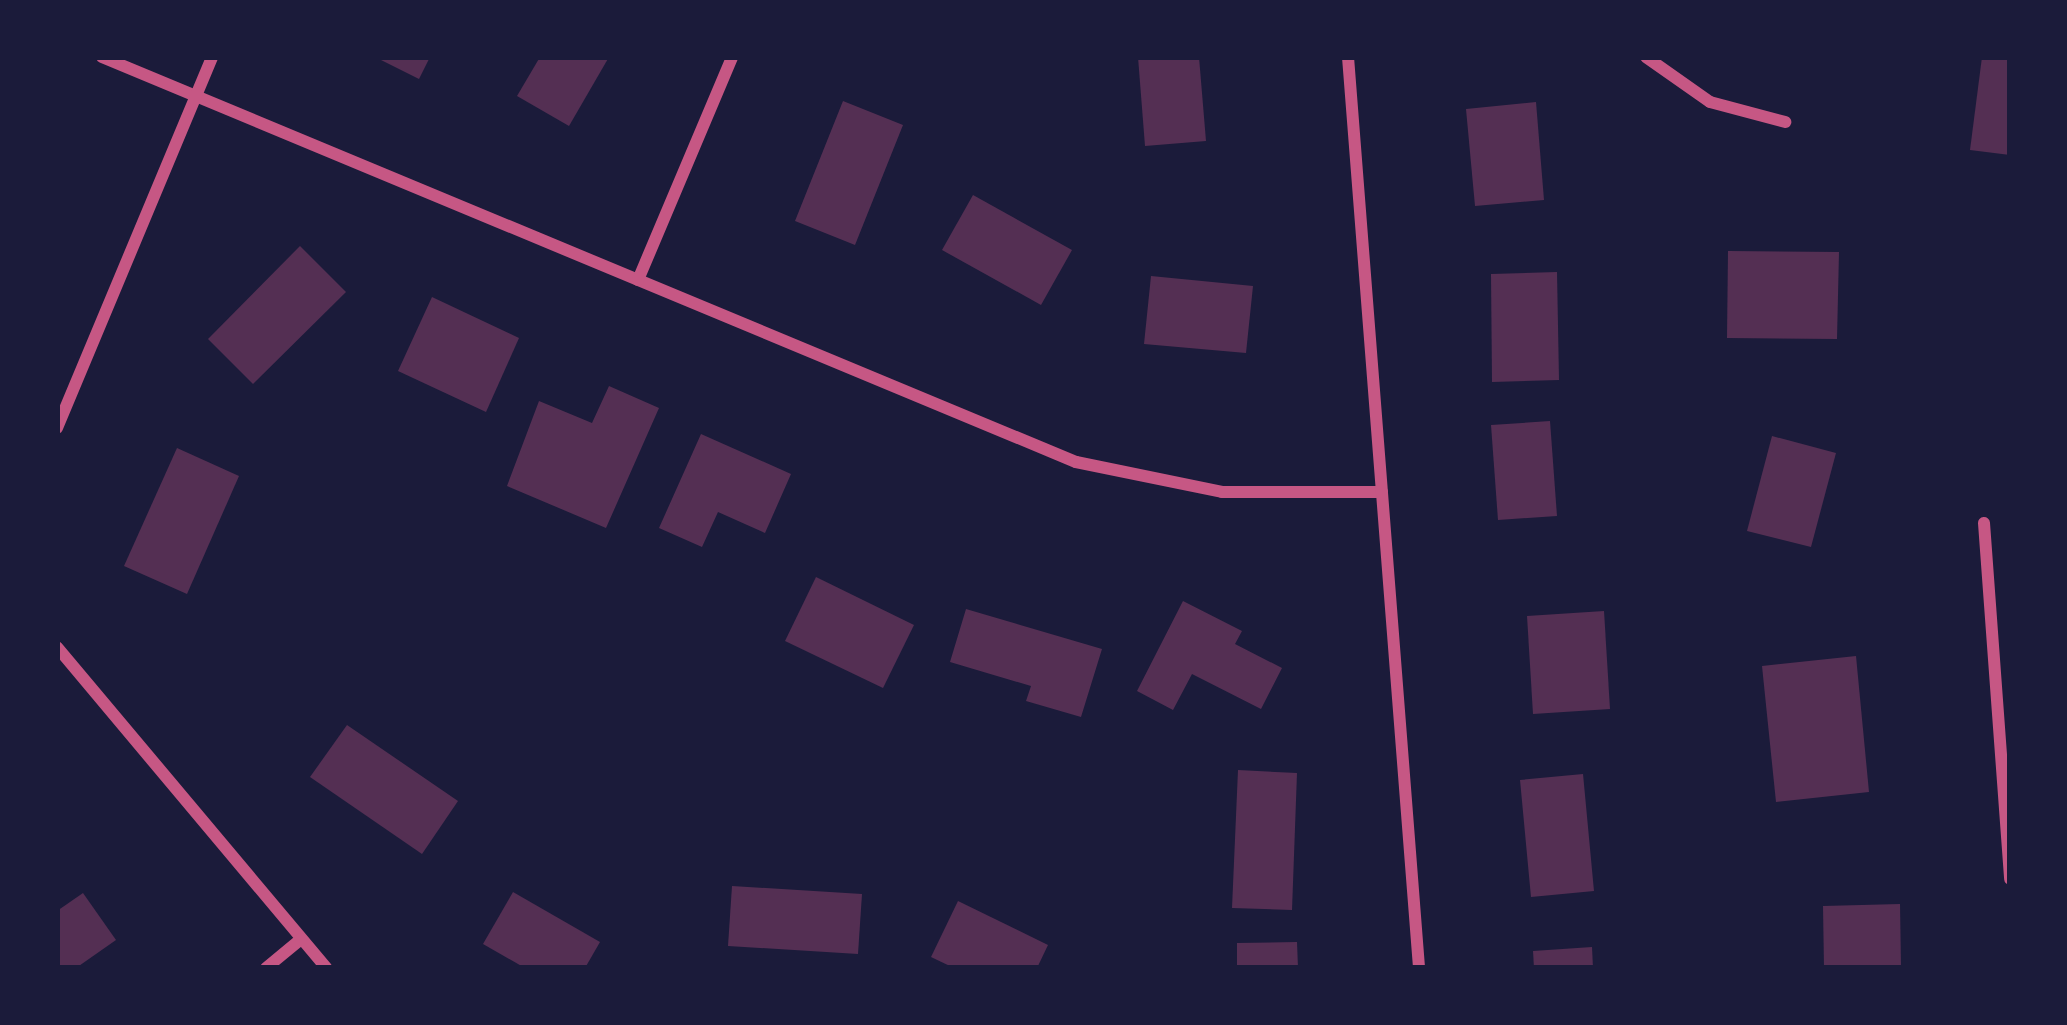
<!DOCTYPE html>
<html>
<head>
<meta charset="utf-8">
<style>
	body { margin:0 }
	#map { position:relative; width:2067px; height:1025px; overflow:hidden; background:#1b1b3a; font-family:"Sofia Sans Condensed",sans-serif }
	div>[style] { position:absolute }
	.building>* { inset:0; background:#542f53 }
	.minor>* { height:12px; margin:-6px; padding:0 6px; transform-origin:6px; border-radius:6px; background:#c65784 }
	span { translate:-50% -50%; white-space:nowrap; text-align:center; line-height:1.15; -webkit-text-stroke:9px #1b1b3a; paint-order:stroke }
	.frame { position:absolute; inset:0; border:60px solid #1b1b3a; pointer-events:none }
</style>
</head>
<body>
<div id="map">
	<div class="building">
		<i style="clip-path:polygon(375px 57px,430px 57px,419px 79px)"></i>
		<i style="clip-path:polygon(540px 57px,609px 57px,569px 126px,517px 96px)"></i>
		<i style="clip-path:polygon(1138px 57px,1199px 57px,1206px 141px,1145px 146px)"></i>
		<i style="clip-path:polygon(1982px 57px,2010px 57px,2010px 155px,1970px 150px)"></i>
		<i style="clip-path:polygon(843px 101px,903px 125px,855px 245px,795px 221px)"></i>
		<i style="clip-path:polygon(1536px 102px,1544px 200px,1475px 206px,1466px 109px)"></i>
		<i style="clip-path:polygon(973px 195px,1072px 250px,1041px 305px,942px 250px)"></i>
		<i style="clip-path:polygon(300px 246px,346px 292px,253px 384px,208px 339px)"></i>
		<i style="clip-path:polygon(1728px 251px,1839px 252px,1837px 339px,1727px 338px)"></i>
		<i style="clip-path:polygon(1557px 272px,1559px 380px,1492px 382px,1491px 274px)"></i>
		<i style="clip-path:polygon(1151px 276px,1253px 286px,1246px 353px,1144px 344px)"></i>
		<i style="clip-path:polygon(432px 297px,519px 338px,486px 412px,398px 371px)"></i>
		<i style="clip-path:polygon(609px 386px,659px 408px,606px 528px,507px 486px,539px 401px,592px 423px)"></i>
		<i style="clip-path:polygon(1550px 421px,1557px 516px,1498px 520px,1491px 425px)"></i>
		<i style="clip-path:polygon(701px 434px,791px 474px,765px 533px,718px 512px,702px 547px,659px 528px)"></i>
		<i style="clip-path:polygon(1772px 436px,1836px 453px,1811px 547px,1747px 531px)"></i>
		<i style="clip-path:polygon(177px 448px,239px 476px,187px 594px,124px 566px)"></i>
		<i style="clip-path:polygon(816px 577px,914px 625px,883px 688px,785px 641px)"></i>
		<i style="clip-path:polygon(1183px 601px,1242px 631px,1235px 644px,1282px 668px,1261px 709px,1192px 674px,1173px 710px,1137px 691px)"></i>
		<i style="clip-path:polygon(966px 609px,1102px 649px,1081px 717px,1026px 701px,1031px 686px,950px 662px)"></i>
		<i style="clip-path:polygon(1604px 611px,1610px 709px,1533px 714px,1527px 616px)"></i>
		<i style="clip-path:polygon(1856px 656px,1869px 792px,1776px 802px,1762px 666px)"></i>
		<i style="clip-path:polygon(347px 725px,458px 801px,422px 854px,310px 777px)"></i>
		<i style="clip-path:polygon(1238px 770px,1297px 773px,1292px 910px,1232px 908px)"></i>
		<i style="clip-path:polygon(1583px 774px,1594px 891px,1531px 897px,1520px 780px)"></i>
		<i style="clip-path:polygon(732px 886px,862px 894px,858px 954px,728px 946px)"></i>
		<i style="clip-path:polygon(513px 892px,600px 942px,585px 968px,525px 968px,483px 944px)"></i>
		<i style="clip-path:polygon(83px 893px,116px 940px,76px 968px,57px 968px,57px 911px)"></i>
		<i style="clip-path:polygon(958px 901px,1048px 945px,1037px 968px,954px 968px,931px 957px)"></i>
		<i style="clip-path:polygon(1900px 904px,1901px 968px,1824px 968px,1823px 906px)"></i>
		<i style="clip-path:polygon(1297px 942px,1298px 968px,1237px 968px,1237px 943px)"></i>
		<i style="clip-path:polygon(1592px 947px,1593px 968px,1534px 968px,1533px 951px)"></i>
	</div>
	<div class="minor">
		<i style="left:102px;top:57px;width:1055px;rotate:22.58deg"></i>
		<i style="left:1076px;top:462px;width:149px;rotate:11.6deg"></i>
		<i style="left:1222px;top:492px;width:160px"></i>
		<i style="left:1348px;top:57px;width:914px;rotate:85.54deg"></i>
		<i style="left:1646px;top:57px;width:78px;rotate:35.1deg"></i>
		<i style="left:1710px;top:102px;width:78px;rotate:14.9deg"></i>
		<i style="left:638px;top:280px;width:242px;rotate:-67.1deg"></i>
		<i style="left:57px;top:428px;width:402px;rotate:-67.3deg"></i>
		<i style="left:1984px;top:523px;width:357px;rotate:85.8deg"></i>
		<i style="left:57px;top:647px;width:419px;rotate:50deg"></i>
		<i style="left:266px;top:968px;width:45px;rotate:-39.6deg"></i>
	</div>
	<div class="frame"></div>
</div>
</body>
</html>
